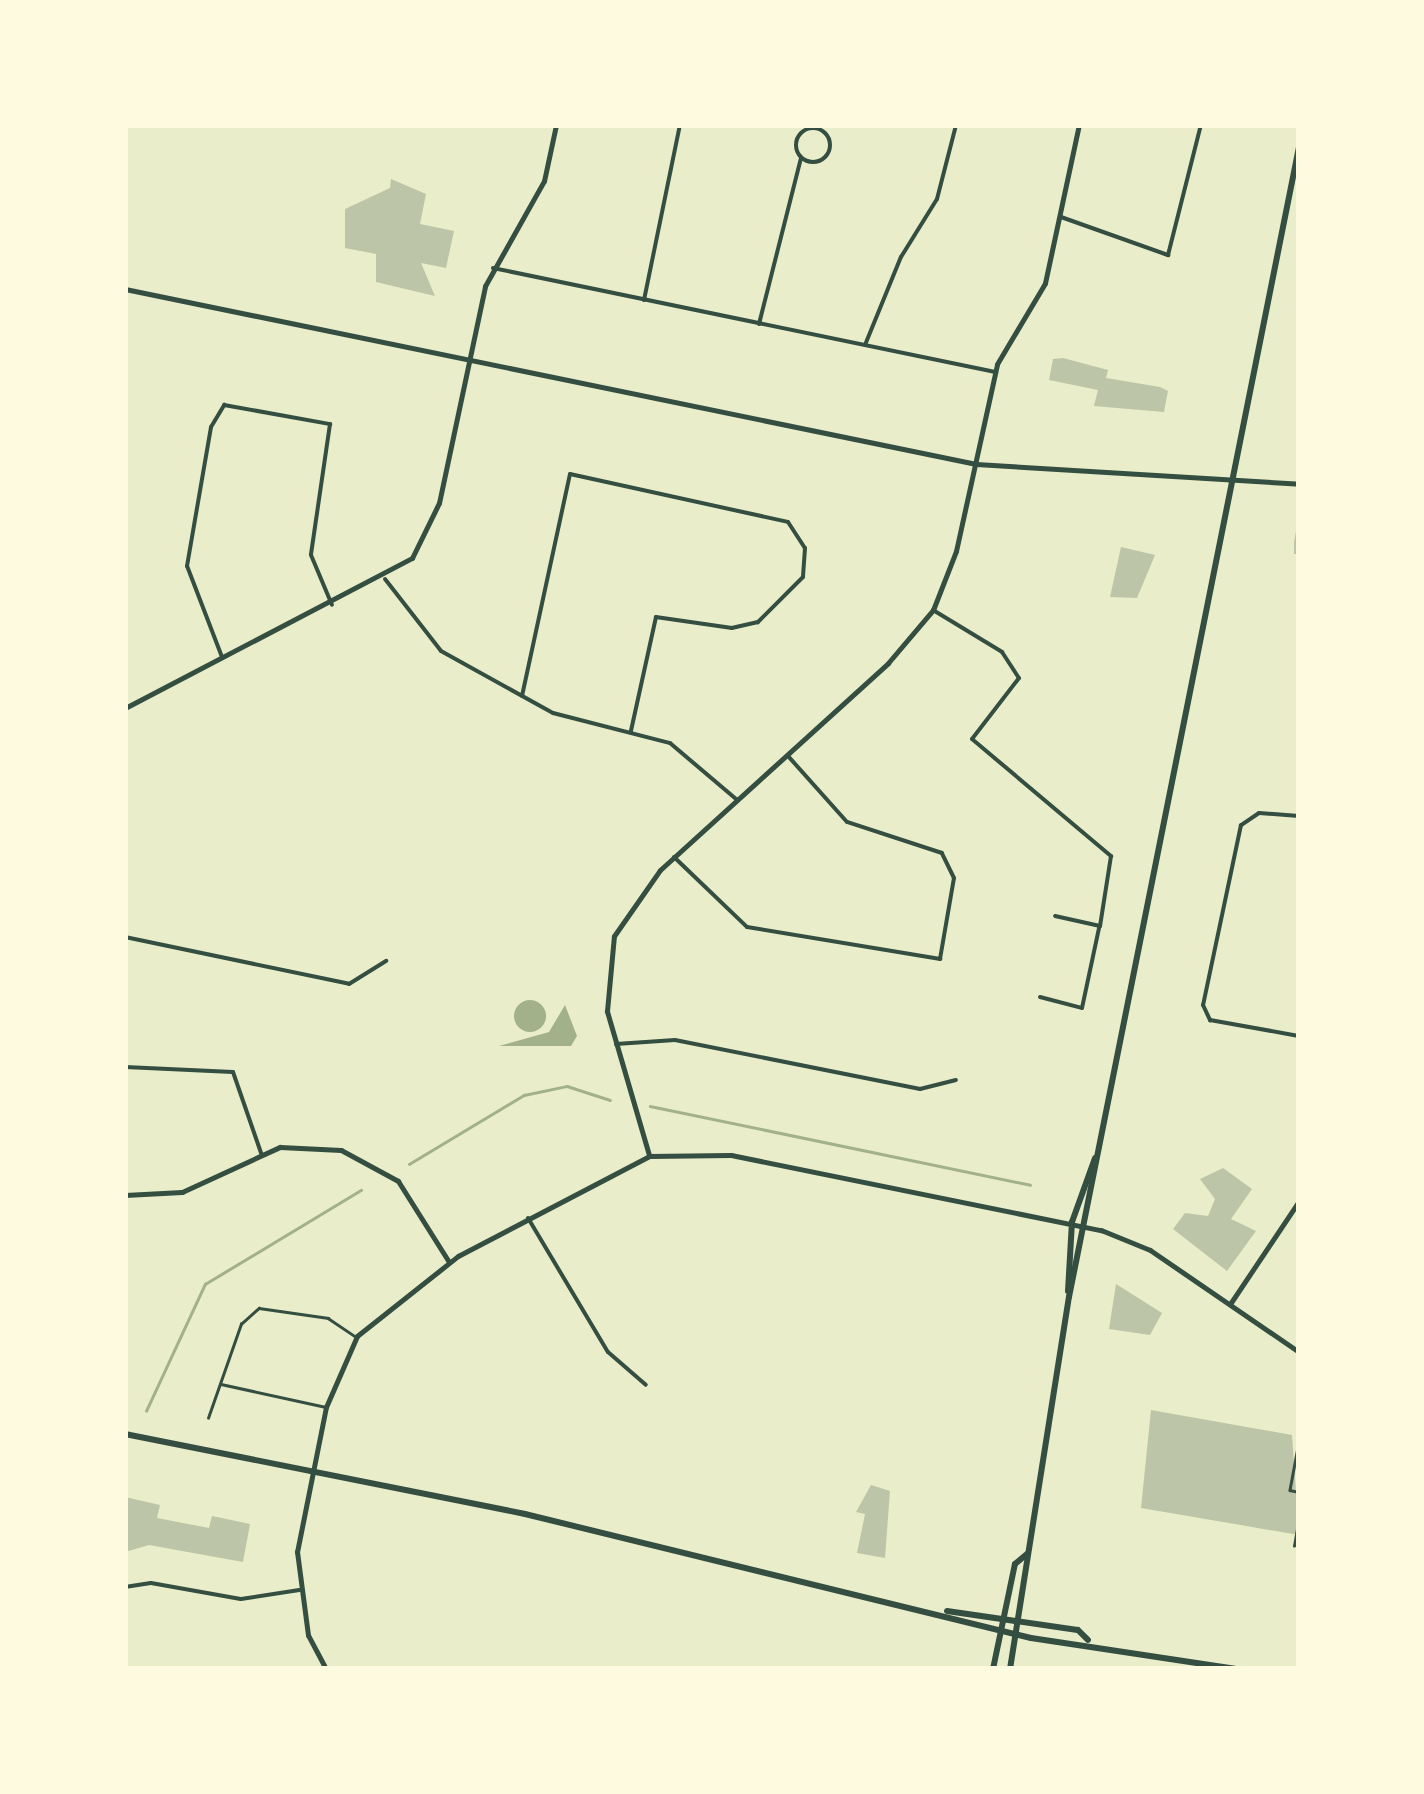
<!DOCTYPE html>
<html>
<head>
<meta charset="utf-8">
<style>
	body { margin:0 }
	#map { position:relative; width:1424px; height:1794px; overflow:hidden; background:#e9edc9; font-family:Poppins,sans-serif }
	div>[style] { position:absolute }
	.water>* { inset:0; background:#a3b18a }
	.round { border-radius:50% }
	.stream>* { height:2.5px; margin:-1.25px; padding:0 1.25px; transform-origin:1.25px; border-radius:1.25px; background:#a3b18a }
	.building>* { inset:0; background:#bcc5a7 }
	.path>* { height:2.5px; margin:-1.25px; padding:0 1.25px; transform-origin:1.25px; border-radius:1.25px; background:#344e41 }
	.service>* { height:2.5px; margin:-1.25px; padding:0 1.25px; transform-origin:1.25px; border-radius:1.25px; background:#344e41 }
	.minor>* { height:4px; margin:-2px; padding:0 2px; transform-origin:2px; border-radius:2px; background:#344e41 }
	.minor>.ring { margin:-2px; padding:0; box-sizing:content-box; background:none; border:4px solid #344e41; border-radius:50% }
	.tertiary>* { height:5px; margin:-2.5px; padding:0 2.5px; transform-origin:2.5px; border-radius:2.5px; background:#344e41 }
	.secondary>* { height:6px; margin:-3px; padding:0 3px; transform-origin:3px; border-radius:3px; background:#344e41 }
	span { translate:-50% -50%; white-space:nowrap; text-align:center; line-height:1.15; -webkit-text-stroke:8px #fefae0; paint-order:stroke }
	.frame { position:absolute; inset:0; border:128px solid #fefae0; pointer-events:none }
</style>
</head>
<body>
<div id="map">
	<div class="water">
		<i class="round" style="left:514px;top:1000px;width:32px;height:32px"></i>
		<i style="clip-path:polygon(565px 1005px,577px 1036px,571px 1046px,499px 1046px,549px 1032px)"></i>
	</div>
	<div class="stream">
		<i style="left:650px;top:1106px;width:388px;rotate:11.7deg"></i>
		<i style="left:409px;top:1164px;width:134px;rotate:-31deg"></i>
		<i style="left:524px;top:1095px;width:44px;rotate:-11.8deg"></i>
		<i style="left:567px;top:1086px;width:45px;rotate:18deg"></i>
		<i style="left:146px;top:1411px;width:140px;rotate:-65.1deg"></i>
		<i style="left:205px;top:1284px;width:182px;rotate:-31.1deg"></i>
	</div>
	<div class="building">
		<i style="clip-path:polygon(391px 179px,426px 194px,420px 224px,454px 231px,446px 268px,421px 263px,435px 296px,376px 282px,376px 254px,345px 248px,345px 209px,390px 188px)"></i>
		<i style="clip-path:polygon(1063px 358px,1108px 370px,1106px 378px,1160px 387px,1168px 391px,1164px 412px,1094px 406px,1098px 390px,1049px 380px,1053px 359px)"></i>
		<i style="clip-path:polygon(1297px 526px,1299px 554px,1294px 554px,1294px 542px)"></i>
		<i style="clip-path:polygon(1121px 547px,1155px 555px,1137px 598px,1110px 597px)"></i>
		<i style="clip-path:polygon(1223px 1168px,1252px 1189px,1231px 1219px,1256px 1231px,1227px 1271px,1173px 1229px,1185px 1213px,1208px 1216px,1215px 1199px,1200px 1179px)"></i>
		<i style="clip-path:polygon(1116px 1284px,1162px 1313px,1150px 1335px,1109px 1329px)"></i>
		<i style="clip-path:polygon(1151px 1410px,1292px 1435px,1299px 1535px,1141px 1508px)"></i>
		<i style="clip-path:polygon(871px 1485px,890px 1491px,885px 1558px,857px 1553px,865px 1514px,856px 1512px)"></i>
		<i style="clip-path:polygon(125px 1497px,160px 1505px,157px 1518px,209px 1528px,212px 1516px,250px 1524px,243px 1562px,149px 1545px,125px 1552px)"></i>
	</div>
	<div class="path">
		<i style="left:1299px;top:1442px;width:49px;rotate:100.6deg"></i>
		<i style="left:1290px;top:1490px;width:9px;rotate:13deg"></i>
		<i style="left:1294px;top:1546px;width:27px;rotate:-80deg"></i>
	</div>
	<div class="service">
		<i style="left:221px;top:1384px;width:107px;rotate:12.4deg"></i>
		<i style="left:208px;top:1418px;width:100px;rotate:-70.7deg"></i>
		<i style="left:241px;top:1324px;width:24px;rotate:-42deg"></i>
		<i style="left:259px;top:1308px;width:70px;rotate:8.2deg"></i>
		<i style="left:328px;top:1318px;width:32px;rotate:34deg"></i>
	</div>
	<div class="minor">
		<i class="ring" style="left:796px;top:128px;width:30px;height:30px"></i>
		<i style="left:1061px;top:217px;width:114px;rotate:19.6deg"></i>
		<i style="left:1168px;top:255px;width:134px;rotate:-75.8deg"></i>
		<i style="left:493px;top:268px;width:513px;rotate:11.7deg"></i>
		<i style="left:644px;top:300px;width:179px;rotate:-78.4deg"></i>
		<i style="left:759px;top:324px;width:171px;rotate:-75.8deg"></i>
		<i style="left:865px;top:345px;width:95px;rotate:-67.8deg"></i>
		<i style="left:901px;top:257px;width:68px;rotate:-58.2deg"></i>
		<i style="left:937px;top:199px;width:76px;rotate:-75.6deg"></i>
		<i style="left:385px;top:579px;width:91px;rotate:52.1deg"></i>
		<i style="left:441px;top:651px;width:128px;rotate:29deg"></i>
		<i style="left:553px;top:713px;width:121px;rotate:14.4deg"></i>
		<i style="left:670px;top:743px;width:87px;rotate:40.3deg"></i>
		<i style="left:933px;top:610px;width:81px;rotate:31.3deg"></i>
		<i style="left:1002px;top:652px;width:31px;rotate:57deg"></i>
		<i style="left:1019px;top:678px;width:77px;rotate:127.6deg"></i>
		<i style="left:972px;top:739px;width:182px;rotate:40.1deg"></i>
		<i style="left:1111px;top:856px;width:71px;rotate:98.9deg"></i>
		<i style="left:1100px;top:926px;width:46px;rotate:-167.5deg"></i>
		<i style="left:222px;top:657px;width:97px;rotate:-111deg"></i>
		<i style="left:187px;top:566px;width:141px;rotate:-80.2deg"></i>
		<i style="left:211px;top:427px;width:26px;rotate:-59deg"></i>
		<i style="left:224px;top:405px;width:108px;rotate:10.2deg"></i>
		<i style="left:330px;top:424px;width:132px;rotate:98.3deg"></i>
		<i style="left:311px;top:555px;width:54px;rotate:67.2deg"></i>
		<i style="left:522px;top:696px;width:227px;rotate:-77.8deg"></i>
		<i style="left:570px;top:474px;width:223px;rotate:12.4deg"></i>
		<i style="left:788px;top:522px;width:31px;rotate:57deg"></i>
		<i style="left:805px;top:548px;width:29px;rotate:94deg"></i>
		<i style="left:803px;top:577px;width:64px;rotate:135deg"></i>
		<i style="left:758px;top:622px;width:27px;rotate:167deg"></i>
		<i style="left:732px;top:628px;width:77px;rotate:-171.8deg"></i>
		<i style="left:656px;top:617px;width:117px;rotate:102.4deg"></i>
		<i style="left:1299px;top:816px;width:40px;rotate:-175.7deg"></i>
		<i style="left:1259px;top:813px;width:22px;rotate:146deg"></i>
		<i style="left:1241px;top:825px;width:184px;rotate:101.9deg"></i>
		<i style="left:1203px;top:1005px;width:17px;rotate:65deg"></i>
		<i style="left:1210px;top:1020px;width:90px;rotate:10.2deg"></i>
		<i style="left:674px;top:857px;width:101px;rotate:43.8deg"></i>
		<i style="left:747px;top:927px;width:196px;rotate:9.4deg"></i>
		<i style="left:940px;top:959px;width:82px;rotate:-80.2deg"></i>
		<i style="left:954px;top:878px;width:28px;rotate:-116deg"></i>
		<i style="left:942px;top:853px;width:100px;rotate:-161.9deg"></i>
		<i style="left:847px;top:822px;width:89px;rotate:-131.8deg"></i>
		<i style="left:125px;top:937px;width:229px;rotate:11.8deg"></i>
		<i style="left:349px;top:984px;width:44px;rotate:-31.9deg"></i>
		<i style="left:1040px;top:997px;width:43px;rotate:14.7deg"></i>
		<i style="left:1082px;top:1008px;width:82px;rotate:-78deg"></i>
		<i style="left:616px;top:1044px;width:59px;rotate:-3.9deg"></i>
		<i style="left:675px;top:1040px;width:250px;rotate:11.3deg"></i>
		<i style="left:920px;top:1089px;width:37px;rotate:-14deg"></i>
		<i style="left:125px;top:1067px;width:108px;rotate:2.7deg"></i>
		<i style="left:233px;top:1072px;width:86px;rotate:70.9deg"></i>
		<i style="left:528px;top:1218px;width:156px;rotate:59.2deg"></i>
		<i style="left:608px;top:1352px;width:50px;rotate:41deg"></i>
		<i style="left:125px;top:1587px;width:26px;rotate:-9deg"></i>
		<i style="left:151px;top:1583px;width:91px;rotate:10.1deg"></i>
		<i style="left:241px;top:1599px;width:59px;rotate:-8.8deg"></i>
	</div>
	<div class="tertiary">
		<i style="left:125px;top:289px;width:869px;rotate:11.62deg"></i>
		<i style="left:976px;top:464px;width:324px;rotate:3.5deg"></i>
		<i style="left:125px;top:708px;width:324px;rotate:-27.6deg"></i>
		<i style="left:412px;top:558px;width:61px;rotate:-63.9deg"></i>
		<i style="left:439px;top:503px;width:222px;rotate:-78deg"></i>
		<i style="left:485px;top:286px;width:120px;rotate:-60.7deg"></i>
		<i style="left:544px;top:181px;width:57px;rotate:-77.9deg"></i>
		<i style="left:649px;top:1155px;width:150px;rotate:-106.3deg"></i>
		<i style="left:607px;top:1011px;width:75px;rotate:-84.7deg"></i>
		<i style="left:614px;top:936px;width:80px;rotate:-55.1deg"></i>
		<i style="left:660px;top:870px;width:308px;rotate:-42.2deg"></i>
		<i style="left:888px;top:663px;width:70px;rotate:-49.7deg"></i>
		<i style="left:933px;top:610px;width:63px;rotate:-68.7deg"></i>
		<i style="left:956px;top:551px;width:191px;rotate:-77.6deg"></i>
		<i style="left:997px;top:364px;width:94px;rotate:-59.3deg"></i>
		<i style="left:1045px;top:283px;width:162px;rotate:-77.9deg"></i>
		<i style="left:125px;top:1195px;width:57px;rotate:-3deg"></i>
		<i style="left:182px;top:1192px;width:108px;rotate:-24.7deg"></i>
		<i style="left:280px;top:1147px;width:61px;rotate:2.8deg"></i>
		<i style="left:341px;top:1150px;width:65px;rotate:28.5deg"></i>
		<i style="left:398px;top:1181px;width:96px;rotate:57.8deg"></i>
		<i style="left:1230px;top:1304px;width:124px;rotate:-56.2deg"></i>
		<i style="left:326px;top:1669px;width:38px;rotate:-118deg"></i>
		<i style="left:308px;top:1635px;width:84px;rotate:-97.5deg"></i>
		<i style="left:297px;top:1552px;width:148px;rotate:-78.7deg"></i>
		<i style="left:326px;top:1407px;width:77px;rotate:-66.4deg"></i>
		<i style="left:357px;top:1336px;width:129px;rotate:-38.4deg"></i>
		<i style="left:458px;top:1256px;width:216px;rotate:-27.6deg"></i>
		<i style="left:649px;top:1156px;width:82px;rotate:-0.7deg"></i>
		<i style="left:731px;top:1155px;width:378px;rotate:11.5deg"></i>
		<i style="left:1101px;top:1230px;width:53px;rotate:22.2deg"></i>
		<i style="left:1150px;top:1250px;width:181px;rotate:34.4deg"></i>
	</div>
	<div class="secondary">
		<i style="left:1068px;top:1291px;width:69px;rotate:-86.7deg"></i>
		<i style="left:1072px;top:1222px;width:68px;rotate:-70.2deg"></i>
		<i style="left:125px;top:1434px;width:408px;rotate:11.3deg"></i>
		<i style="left:525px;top:1514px;width:521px;rotate:13.77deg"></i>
		<i style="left:1031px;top:1638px;width:206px;rotate:8.6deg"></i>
		<i style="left:947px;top:1611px;width:132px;rotate:8.3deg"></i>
		<i style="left:1078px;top:1630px;width:14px;rotate:45deg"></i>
		<i style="left:993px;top:1669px;width:107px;rotate:-78.2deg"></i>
		<i style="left:1015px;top:1564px;width:16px;rotate:-40deg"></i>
		<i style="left:1010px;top:1669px;width:377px;rotate:-81deg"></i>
		<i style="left:1069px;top:1297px;width:1173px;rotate:-78.69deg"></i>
	</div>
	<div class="frame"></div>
</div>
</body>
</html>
